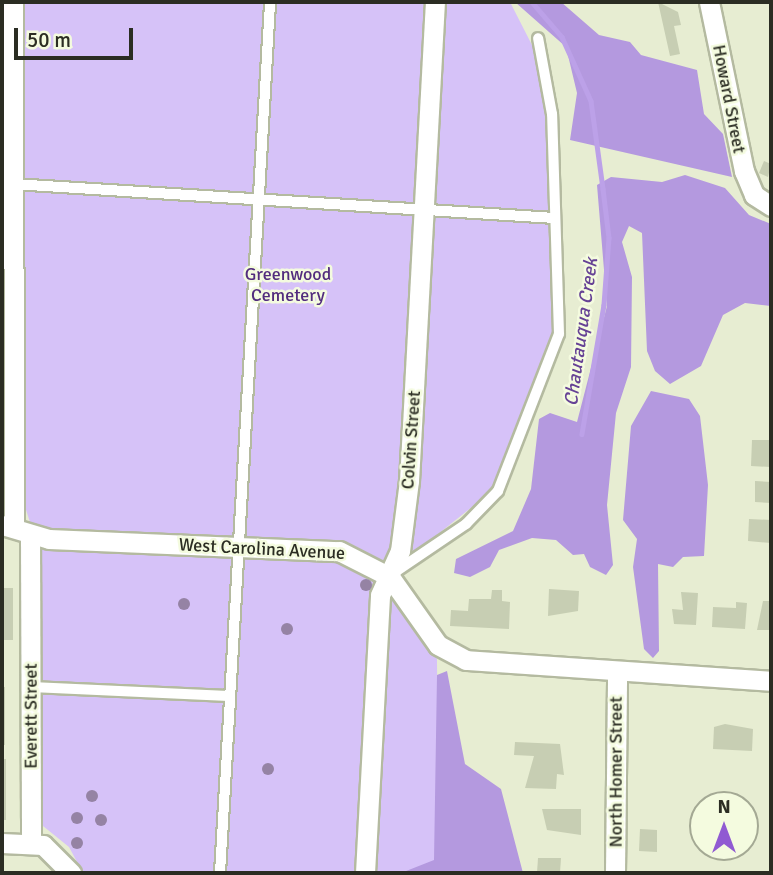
<!DOCTYPE html>
<html>
<head>
<meta charset="utf-8">
<style>
	body { margin:0 }
	#map { position:relative; width:773px; height:875px; overflow:hidden; background:#e7edd2; font-family:Signika,sans-serif }
	div>[style] { position:absolute }
	.green>* { inset:0; background:#d6c2f8 }
	.forest>* { inset:0; background:#b499df }
	.stream>* { height:4.5px; margin:-2.25px; padding:0 2.25px; transform-origin:2.25px; border-radius:2.25px; background:#bca1e8 }
	.building>* { inset:0; background:#c7ceb3 }
	.roads { filter:drop-shadow(2px 0 #b4baa0) drop-shadow(-2px 0 #b4baa0) drop-shadow(0 2px #b4baa0) drop-shadow(0 -2px #b4baa0) }
	.lane>* { height:10px; margin:-5px; padding:0 5px; transform-origin:5px; border-radius:5px; background:#fff }
	.street>* { height:19px; margin:-9.5px; padding:0 9.5px; transform-origin:9.5px; border-radius:9.5px; background:#fff }
	.trees>* { width:12px; height:12px; margin:-6px; border-radius:50%; background:#9583a4 }
	span { translate:-50% -50%; white-space:nowrap; text-align:center; line-height:1.15; -webkit-text-stroke:5px #f4fbdf; paint-order:stroke }
	.street-label { font-size:18px; color:#2b2d23 }
	.park-label { font-size:18px; color:#522c7e }
	.water-label { font-size:19px; color:#664295; font-style:italic }
	.frame { position:absolute; inset:0; border:4px solid #2b2d23; pointer-events:none }
	.north { position:absolute; left:689px; top:791px; width:70px; height:70px; box-sizing:border-box; background:#f4fbdf; border:2px solid #a4a994; border-radius:50%; rotate:0deg; font-size:19px; font-weight:700; line-height:28px; text-align:center; color:#2b2d23 }
	.north::after { content:''; display:block; margin:auto; width:24px; height:32px; background:#905ad2; clip-path:polygon(50% 0,100% 100%,50% 72%,0 100%) }
	.scale { position:absolute; left:14px; top:28px; width:119px; height:32px; box-sizing:border-box; border:4px solid #2b2d23; border-top:0; padding-left:9px; font-size:21px; line-height:24px; white-space:nowrap; color:#2b2d23; -webkit-text-stroke:5px #f4fbdf; paint-order:stroke }
</style>
</head>
<body>
<div id="map">
	<div class="green">
		<i style="clip-path:polygon(22px 2px,510px 2px,533px 47px,547px 106px,554px 331px,492px 491px,418px 550px,389px 591px,437px 659px,438px 829px,434px 861px,424px 867px,401px 873px,83px 873px,69px 847px,43px 826px,40px 554px,22px 497px)"></i>
	</div>
	<div class="forest">
		<i style="clip-path:polygon(515px 2px,561px 2px,599px 35px,630px 42px,641px 55px,697px 70px,704px 114px,723px 134px,732px 177px,570px 140px,577px 93px,566px 47px)"></i>
		<i style="clip-path:polygon(685px 175px,725px 188px,749px 215px,771px 224px,771px 306px,745px 303px,723px 315px,701px 366px,670px 384px,655px 371px,647px 351px,642px 233px,629px 226px,622px 242px,632px 277px,631px 367px,616px 413px,607px 505px,613px 565px,606px 575px,590px 567px,584px 554px,573px 555px,556px 540px,532px 538px,499px 550px,490px 567px,470px 577px,454px 573px,456px 559px,513px 531px,531px 489px,539px 419px,550px 413px,577px 422px,607px 306px,597px 185px,611px 177px,662px 182px)"></i>
		<i style="clip-path:polygon(651px 391px,689px 399px,700px 416px,708px 485px,704px 556px,683px 557px,673px 567px,658px 564px,659px 651px,653px 658px,644px 649px,633px 567px,637px 539px,623px 520px,631px 426px)"></i>
		<i style="clip-path:polygon(447px 671px,465px 764px,501px 789px,523px 873px,401px 873px,434px 860px,437px 675px)"></i>
	</div>
	<div class="stream">
		<i style="left:532px;top:2px;width:46px;rotate:49.4deg"></i>
		<i style="left:562px;top:37px;width:70px;rotate:65.6deg"></i>
		<i style="left:591px;top:101px;width:89px;rotate:82.2deg"></i>
		<i style="left:603px;top:189px;width:49px;rotate:83deg"></i>
		<i style="left:609px;top:238px;width:67px;rotate:94.3deg"></i>
		<i style="left:604px;top:305px;width:131px;rotate:99.7deg"></i>
	</div>
	<div class="building">
		<i style="clip-path:polygon(658px 2px,678px 12px,681px 25px,674px 26px,680px 54px,670px 56px)"></i>
		<i style="clip-path:polygon(764px 161px,771px 164px,768px 177px,759px 173px)"></i>
		<i style="clip-path:polygon(752px 440px,771px 440px,771px 467px,751px 466px)"></i>
		<i style="clip-path:polygon(755px 481px,771px 482px,771px 503px,755px 502px)"></i>
		<i style="clip-path:polygon(749px 519px,771px 520px,771px 543px,748px 541px)"></i>
		<i style="clip-path:polygon(2px 588px,13px 588px,13px 640px,2px 640px)"></i>
		<i style="clip-path:polygon(549px 589px,579px 591px,578px 611px,548px 616px)"></i>
		<i style="clip-path:polygon(492px 590px,502px 590px,502px 601px,510px 602px,509px 629px,450px 626px,451px 610px,468px 611px,469px 599px,491px 599px)"></i>
		<i style="clip-path:polygon(681px 592px,698px 593px,696px 625px,674px 624px,672px 609px,683px 610px)"></i>
		<i style="clip-path:polygon(763px 601px,771px 601px,771px 630px,757px 630px)"></i>
		<i style="clip-path:polygon(736px 602px,747px 603px,745px 629px,712px 627px,713px 607px,736px 608px)"></i>
		<i style="clip-path:polygon(2px 687px,5px 687px,5px 745px,2px 745px)"></i>
		<i style="clip-path:polygon(725px 724px,753px 729px,752px 751px,713px 749px,714px 727px)"></i>
		<i style="clip-path:polygon(515px 742px,560px 744px,564px 775px,557px 774px,556px 789px,525px 788px,534px 756px,514px 755px)"></i>
		<i style="clip-path:polygon(2px 759px,6px 759px,6px 820px,2px 820px)"></i>
		<i style="clip-path:polygon(542px 809px,581px 809px,581px 835px,547px 830px)"></i>
		<i style="clip-path:polygon(640px 829px,657px 830px,657px 852px,639px 851px)"></i>
		<i style="clip-path:polygon(538px 858px,561px 858px,560px 873px,537px 873px)"></i>
	</div>
	<div class="roads">
		<div class="lane">
			<i style="left:13px;top:184px;width:543px;rotate:3.59deg"></i>
			<i style="left:395px;top:572px;width:86px;rotate:-34.1deg"></i>
			<i style="left:466px;top:524px;width:46px;rotate:-45.9deg"></i>
			<i style="left:498px;top:491px;width:168px;rotate:-68.8deg"></i>
			<i style="left:559px;top:334px;width:220px;rotate:-91.8deg"></i>
			<i style="left:552px;top:114px;width:77px;rotate:-100.4deg"></i>
			<i style="left:31px;top:687px;width:198px;rotate:2.6deg"></i>
			<i style="left:220px;top:873px;width:872px;rotate:-86.71deg"></i>
		</div>
		<div class="street">
			<i style="left:13px;top:2px;width:526px;rotate:89.89deg"></i>
			<i style="left:709px;top:2px;width:173px;rotate:78.3deg"></i>
			<i style="left:744px;top:171px;width:26px;rotate:67deg"></i>
			<i style="left:754px;top:195px;width:20px;rotate:33deg"></i>
			<i style="left:2px;top:525px;width:49px;rotate:16.6deg"></i>
			<i style="left:49px;top:539px;width:290px;rotate:2.4deg"></i>
			<i style="left:339px;top:551px;width:57px;rotate:27deg"></i>
			<i style="left:390px;top:577px;width:83px;rotate:54.8deg"></i>
			<i style="left:438px;top:645px;width:32px;rotate:28deg"></i>
			<i style="left:466px;top:660px;width:306px;rotate:3.9deg"></i>
			<i style="left:30px;top:536px;width:307px;rotate:89.8deg"></i>
			<i style="left:2px;top:843px;width:41px;rotate:2.8deg"></i>
			<i style="left:43px;top:845px;width:40px;rotate:45deg"></i>
			<i style="left:365px;top:873px;width:278px;rotate:-86.9deg"></i>
			<i style="left:380px;top:595px;width:48px;rotate:-65.6deg"></i>
			<i style="left:400px;top:551px;width:71px;rotate:-82.7deg"></i>
			<i style="left:409px;top:481px;width:480px;rotate:-86.9deg"></i>
			<i style="left:615px;top:873px;width:201px;rotate:-89.4deg"></i>
		</div>
	</div>
	<div class="trees">
		<i style="left:366px;top:585px"></i>
		<i style="left:184px;top:604px"></i>
		<i style="left:287px;top:629px"></i>
		<i style="left:268px;top:769px"></i>
		<i style="left:92px;top:796px"></i>
		<i style="left:77px;top:818px"></i>
		<i style="left:101px;top:820px"></i>
		<i style="left:77px;top:843px"></i>
	</div>
	<div class="street-label">
		<span style="left:729px;top:99px;rotate:79deg">Howard Street</span>
		<span style="left:411px;top:440px;rotate:-86deg">Colvin Street</span>
		<span style="left:262px;top:549px;rotate:3deg">West Carolina Avenue</span>
		<span style="left:31px;top:716px;rotate:-90deg">Everett Street</span>
		<span style="left:616px;top:772px;rotate:-90deg">North Homer Street</span>
	</div>
	<div class="park-label">
		<span style="left:288px;top:285px">Greenwood<br>Cemetery</span>
	</div>
	<div class="water-label">
		<span style="left:582px;top:332px;rotate:-82deg">Chautauqua Creek</span>
	</div>
	<div class="frame"></div>
	<div class="north">N</div>
	<div class="scale">50 m</div>
</div>
</body>
</html>
